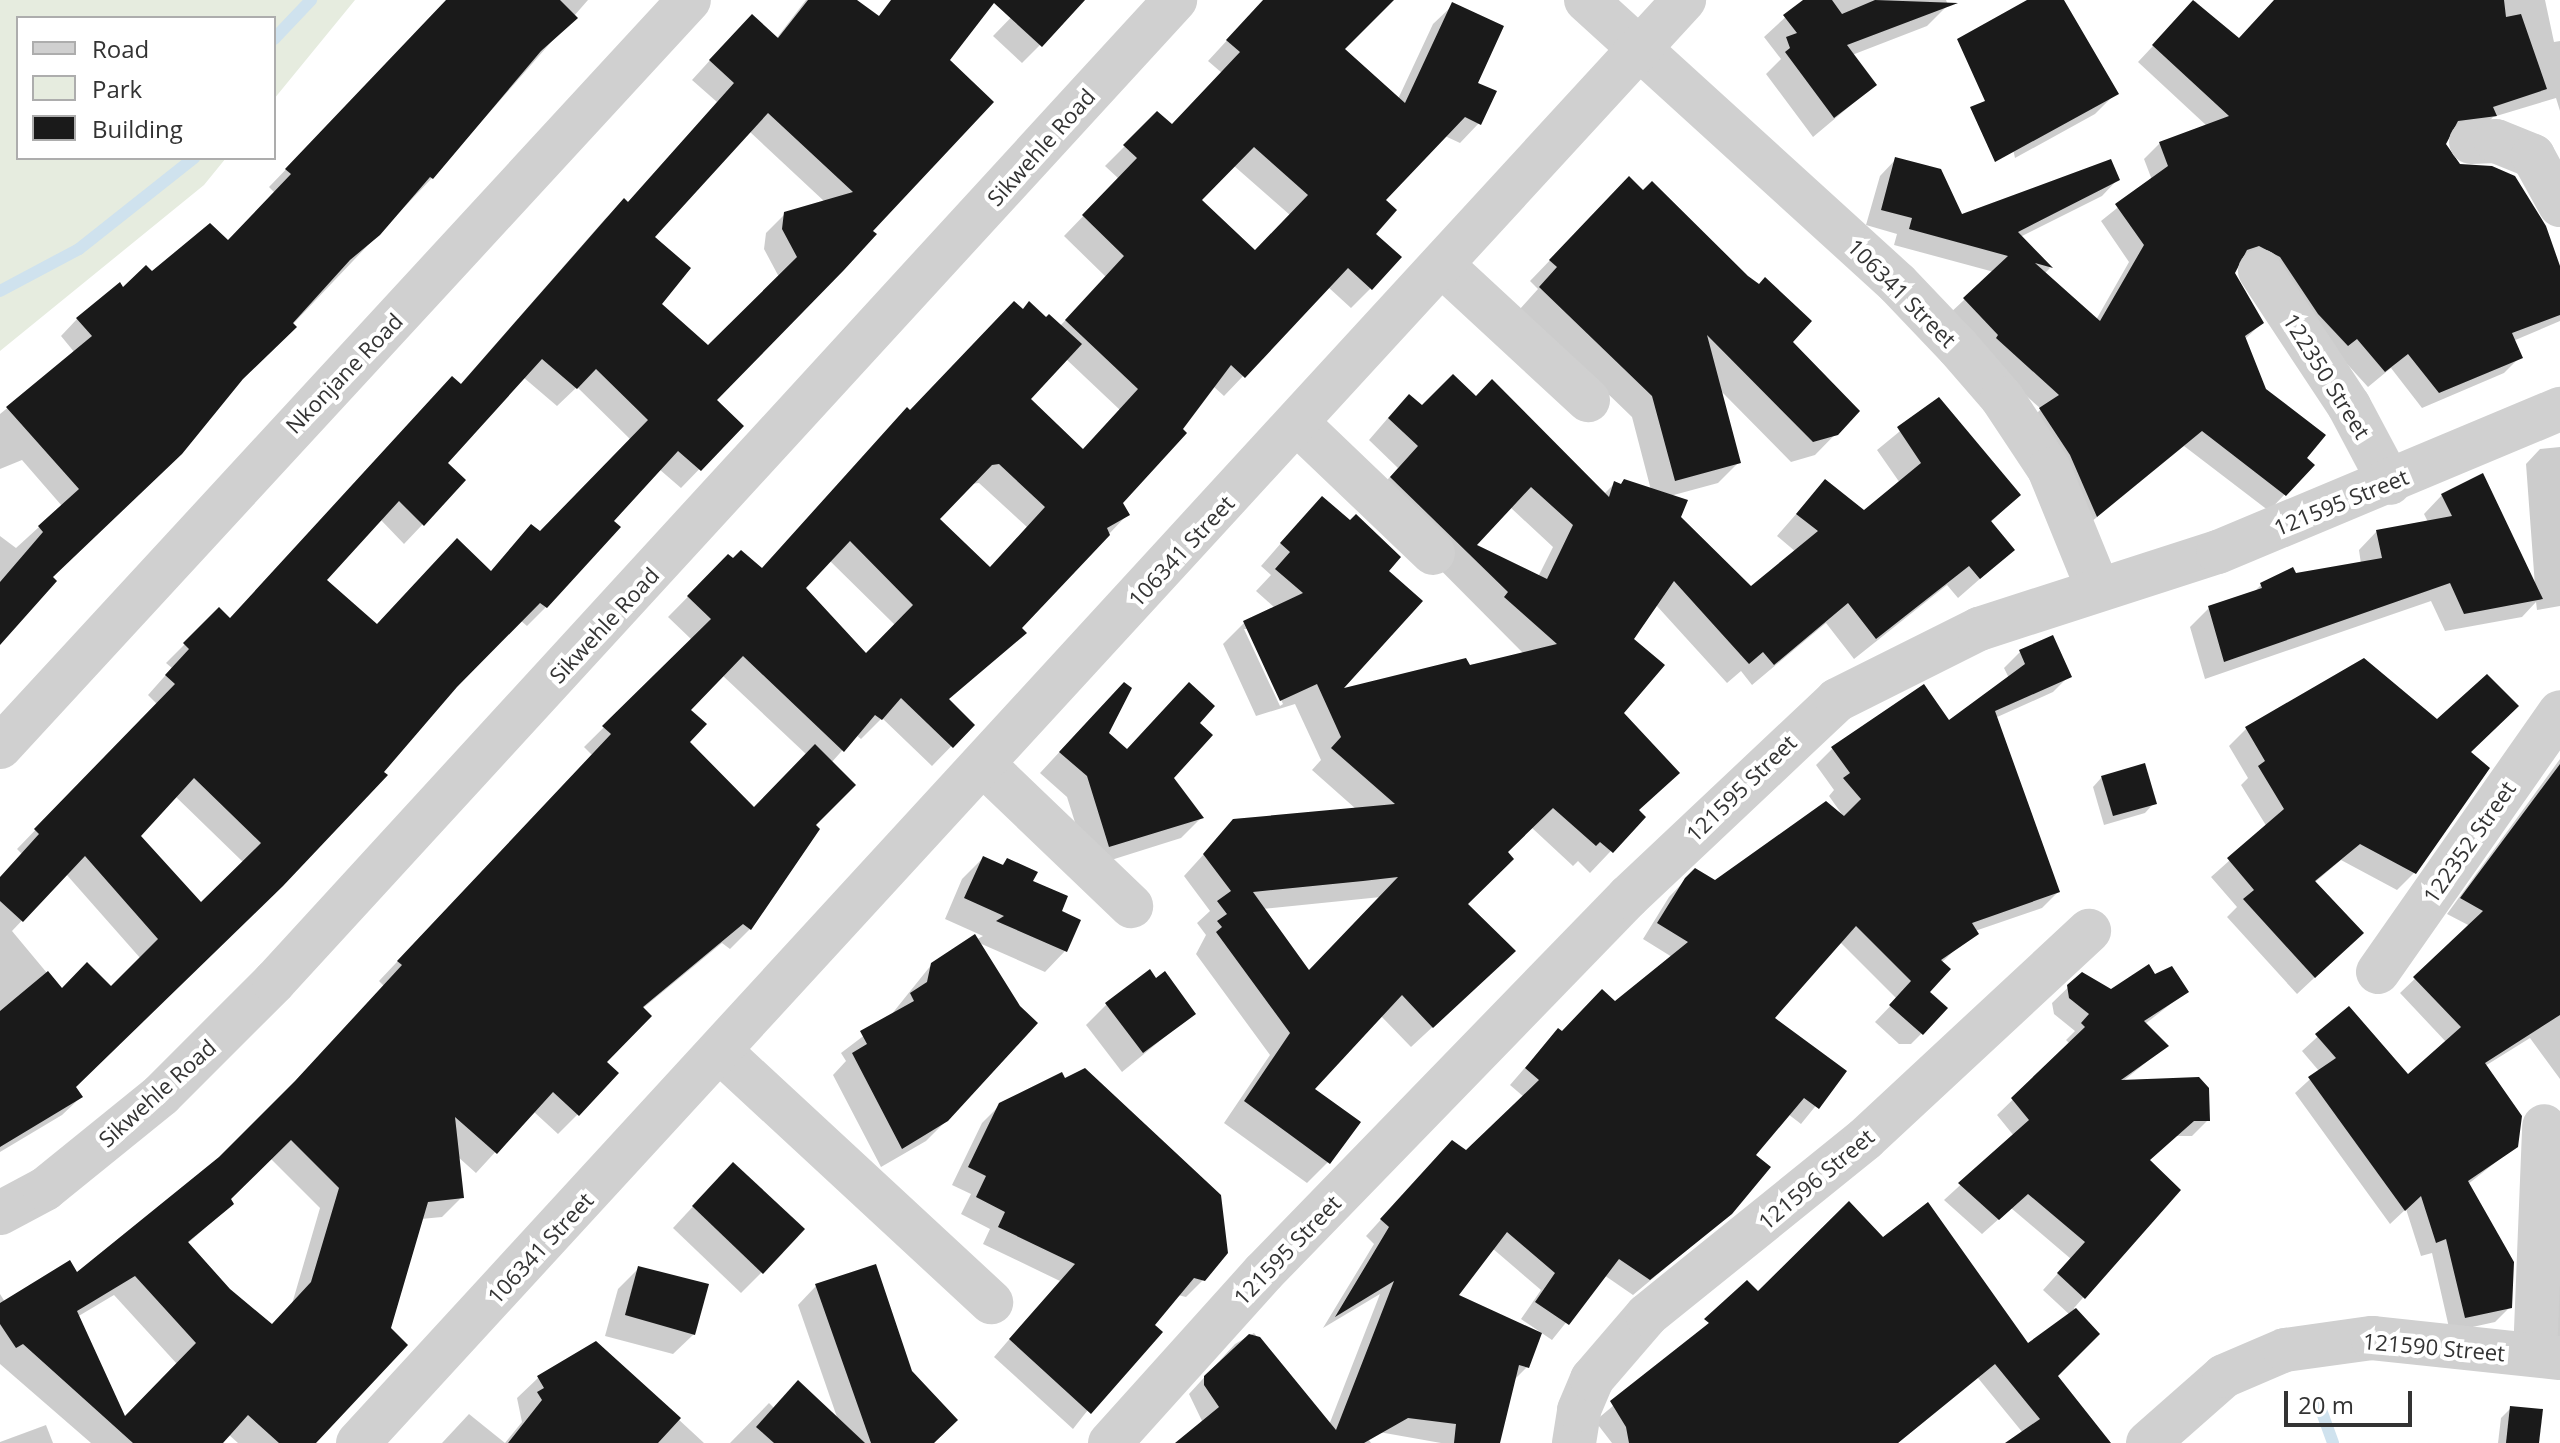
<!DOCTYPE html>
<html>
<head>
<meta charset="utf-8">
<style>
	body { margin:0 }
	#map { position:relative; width:2560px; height:1443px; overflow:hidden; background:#fff; font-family:"Open Sans",sans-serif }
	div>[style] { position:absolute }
	.green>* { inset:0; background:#e6ecdf }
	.shadow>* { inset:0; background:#0003 }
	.stream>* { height:12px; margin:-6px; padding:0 6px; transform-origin:6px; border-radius:6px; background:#cfe2ee }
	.building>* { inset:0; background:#1a1a1a }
	.street>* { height:44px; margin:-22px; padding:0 22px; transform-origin:22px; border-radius:22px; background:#d0d0d0 }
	span { translate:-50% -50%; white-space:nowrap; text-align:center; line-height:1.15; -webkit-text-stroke:8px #fff; paint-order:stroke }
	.street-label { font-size:22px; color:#333 }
	.legend { position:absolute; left:16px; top:16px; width:260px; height:144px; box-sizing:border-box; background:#fff; border:2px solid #adadad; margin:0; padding:10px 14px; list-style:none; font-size:24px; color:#333 }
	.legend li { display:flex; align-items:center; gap:16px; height:40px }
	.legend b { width:40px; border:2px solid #adadad }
	.scale { position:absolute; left:2284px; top:1391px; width:128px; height:36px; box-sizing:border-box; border:4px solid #333; border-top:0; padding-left:10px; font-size:24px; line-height:28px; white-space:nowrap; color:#333; -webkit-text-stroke:6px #fff; paint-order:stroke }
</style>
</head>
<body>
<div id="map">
	<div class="green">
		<i style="clip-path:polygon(0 0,355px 0,274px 99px,274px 18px,18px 18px,18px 158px,226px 158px,204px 185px,0 351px)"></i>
	</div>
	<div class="shadow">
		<i style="clip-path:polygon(449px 0,588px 0,432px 178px,51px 578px,0 644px,0 536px,16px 548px,62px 506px,22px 460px,0 469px,0 414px,75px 353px,61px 336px,77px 319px,152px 274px,227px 243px,275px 193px,269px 187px)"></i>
		<i style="clip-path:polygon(evenodd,806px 0,854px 0,877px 18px,890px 4px,899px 137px,714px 400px,741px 426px,681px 488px,659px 469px,611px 521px,546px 607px,527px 626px,520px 620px,74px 1087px,81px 1097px,62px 1115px,0 1152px,0 878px,22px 854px,17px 849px,157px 704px,148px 695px,172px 668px,166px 663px,219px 610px,229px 620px,460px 385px,605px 219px,624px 201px,627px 203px,717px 102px,692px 80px,733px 35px,776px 39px,806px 0,749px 131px,825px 202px,785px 214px,766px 233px,764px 249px,779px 277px,708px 348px,659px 304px,652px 237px,749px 131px,806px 0,523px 377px,557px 406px,577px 387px,631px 440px,540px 533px,531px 526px,490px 573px,376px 626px,324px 580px,380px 519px,404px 544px,422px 525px,464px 480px,445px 464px,523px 377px,806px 0,175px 796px,244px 863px,201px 905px,138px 836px,175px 796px,806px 0,66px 874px,141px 959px,111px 989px,62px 991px,12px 931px,66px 874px)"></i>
		<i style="clip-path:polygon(1028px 0,1085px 0,1022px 63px,993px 36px)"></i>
		<i style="clip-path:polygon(evenodd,1286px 0,1392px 0,1342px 49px,1398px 99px,1433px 24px,1453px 5px,1475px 84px,1479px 123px,1460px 143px,1445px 136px,1383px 200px,1373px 234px,1370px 289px,1351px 308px,1328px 287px,1224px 396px,1213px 386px,1121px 503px,1127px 515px,1020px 628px,1024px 633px,947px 700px,972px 725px,932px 766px,882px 718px,861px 739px,856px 735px,831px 763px,813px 825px,818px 830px,750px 929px,730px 949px,722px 943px,642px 1009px,604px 1062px,578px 1114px,558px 1134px,533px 1111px,476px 1173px,457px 1156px,462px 1197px,442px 1217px,421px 1219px,314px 1443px,238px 1443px,228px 1434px,220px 1443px,91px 1443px,0 1364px,0 1294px,5px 1302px,76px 1275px,220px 1158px,277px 1101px,384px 986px,379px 981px,592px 755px,584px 747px,692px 640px,668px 617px,728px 556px,761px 570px,910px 412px,1022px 311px,1060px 326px,1106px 277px,1064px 236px,1119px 179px,1105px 166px,1157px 114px,1171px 127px,1222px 73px,1208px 61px,1231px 36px,1286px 0,1233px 165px,1290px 215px,1255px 252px,1199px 200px,1233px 165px,1286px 0,1066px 359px,1120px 410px,1082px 451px,1028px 399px,1066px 359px,1286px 0,979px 483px,1027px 527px,989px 569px,937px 519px,971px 484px,979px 483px,1286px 0,829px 560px,895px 625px,866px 656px,803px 588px,829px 560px,1286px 0,722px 675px,807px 755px,754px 810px,688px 742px,688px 710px,722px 675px,1286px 0,270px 1158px,320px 1208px,292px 1304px,271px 1326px,229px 1291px,187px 1244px,232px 1204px,228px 1200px,270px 1158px,1286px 0,114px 1295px,177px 1364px,124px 1419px,77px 1317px,114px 1295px)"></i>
		<i style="clip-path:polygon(1804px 0,1946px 0,1948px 5px,1927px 26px,1852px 55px,1875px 85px,1813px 137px,1766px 74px,1781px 59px,1764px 37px)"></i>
		<i style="clip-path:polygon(2031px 0,2062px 0,2116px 93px,2095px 114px,2015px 158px,1987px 34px)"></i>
		<i style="clip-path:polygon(2275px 0,2545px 0,2554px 42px,2560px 41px,2560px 111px,2556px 98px,2493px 117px,2479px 132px,2446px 135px,2444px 144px,2458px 166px,2560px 272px,2560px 321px,2513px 341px,2520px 357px,2504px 373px,2422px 408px,2391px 368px,2368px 387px,2256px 264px,2237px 265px,2233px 273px,2262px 323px,2244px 340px,2264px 390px,2312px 465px,2269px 511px,2184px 446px,2080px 531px,2024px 426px,2041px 409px,1981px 355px,1948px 315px,1994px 272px,1894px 245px,1897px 234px,1866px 225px,1880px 176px,1896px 159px,1961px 217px,2118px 179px,2102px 196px,2020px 237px,2050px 268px,2044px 274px,2096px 320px,2129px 262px,2101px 221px,2152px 180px,2144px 159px,2160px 143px,2207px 126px,2138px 62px,2195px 1px,2238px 40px)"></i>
		<i style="clip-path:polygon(evenodd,1608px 200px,1790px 342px,1858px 411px,1815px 455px,1791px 462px,1719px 389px,1739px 462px,1718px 483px,1670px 496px,1679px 518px,1751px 589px,1796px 552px,1777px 536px,1825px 481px,1865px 512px,1900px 483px,1877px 450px,1938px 400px,2018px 495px,1990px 523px,2013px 550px,1958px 598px,1947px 585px,1854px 659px,1826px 623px,1752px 685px,1741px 671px,1727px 683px,1656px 605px,1632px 640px,1622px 713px,1637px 811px,1643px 817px,1590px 873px,1578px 861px,1573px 866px,1531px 827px,1505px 852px,1465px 905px,1492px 972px,1411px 1047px,1380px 1015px,1312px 1089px,1328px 1162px,1307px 1183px,1224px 1123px,1270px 1055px,1196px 954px,1206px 935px,1197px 923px,1210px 911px,1184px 876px,1234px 821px,1356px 809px,1312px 770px,1321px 760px,1295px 704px,1256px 716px,1223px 644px,1244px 623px,1275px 608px,1256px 591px,1271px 575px,1261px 566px,1302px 519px,1386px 571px,1338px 692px,1524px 654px,1370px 499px,1398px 468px,1369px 440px,1388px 418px,1476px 398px,1604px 494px,1615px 483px,1651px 490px,1632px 417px,1520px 309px,1538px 289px,1530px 281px,1608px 200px,1510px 507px,1553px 547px,1538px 577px,1474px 546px,1510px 507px,1608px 200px,1244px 629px,1248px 629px,1283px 704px,1280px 706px,1244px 629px,1608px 200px,1381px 897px,1309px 972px,1263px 909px,1381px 897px)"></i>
		<i style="clip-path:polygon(2560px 447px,2560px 606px,2537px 610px,2536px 602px,2522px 617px,2445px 631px,2431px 601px,2205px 679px,2190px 627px,2209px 608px,2253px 593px,2261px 585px,2361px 564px,2359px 550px,2377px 531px,2428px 522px,2424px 514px,2442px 495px,2535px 586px,2526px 464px,2540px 449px)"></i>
		<i style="clip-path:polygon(2020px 652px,2069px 676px,2053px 692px,1995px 718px,2058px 892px,2042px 908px,1975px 931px,1941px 963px,1927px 992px,1928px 1027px,1911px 1044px,1899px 1044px,1875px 1022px,1897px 999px,1839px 941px,1772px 1018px,1844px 1071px,1801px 1124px,1788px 1114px,1753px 1155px,1731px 1213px,1633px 1295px,1604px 1275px,1552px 1340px,1521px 1319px,1541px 1290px,1492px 1248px,1456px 1295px,1535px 1333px,1527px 1367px,1514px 1380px,1498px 1443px,1441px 1443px,1362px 1429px,1371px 1443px,1179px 1443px,1203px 1423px,1189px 1394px,1235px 1344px,1254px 1333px,1329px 1425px,1380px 1294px,1323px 1328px,1374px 1244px,1366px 1236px,1437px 1158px,1467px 1152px,1524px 1097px,1510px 1085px,1543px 1047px,1614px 1004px,1672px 957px,1643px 939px,1669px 897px,1695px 870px,1715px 883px,1846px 820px,1829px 796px,1834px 790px,1816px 765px,1832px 749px,1924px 687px,1949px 722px,2009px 678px,2004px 668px)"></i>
		<i style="clip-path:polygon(1103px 705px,1107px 734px,1126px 751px,1197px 724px,1171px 778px,1201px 818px,1181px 838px,1089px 867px,1067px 797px,1040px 773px)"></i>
		<i style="clip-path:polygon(2247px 728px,2468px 753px,2414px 873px,2397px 890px,2341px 860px,2314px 883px,2343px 951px,2297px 994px,2227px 917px,2237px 907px,2211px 877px,2267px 827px,2241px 785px,2248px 778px,2229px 746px)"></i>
		<i style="clip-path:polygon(2560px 759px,2560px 1079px,2530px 1038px,2485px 1066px,2516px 1146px,2467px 1185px,2510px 1307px,2495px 1322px,2450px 1332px,2432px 1253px,2421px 1256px,2406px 1209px,2390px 1224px,2295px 1093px,2319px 1071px,2302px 1051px,2348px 1009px,2408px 1077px,2447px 1043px,2400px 993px,2470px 926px,2447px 914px)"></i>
		<i style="clip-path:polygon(2102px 777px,2154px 803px,2145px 813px,2104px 825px,2093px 787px)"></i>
		<i style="clip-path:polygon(983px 858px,1001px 866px,1007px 860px,1031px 882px,1065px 951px,1045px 972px,977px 942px,947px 1120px,926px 1141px,881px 1167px,833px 1075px,846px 1061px,841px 1053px,891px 1015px,932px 964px,983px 936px,945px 919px,962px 879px)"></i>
		<i style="clip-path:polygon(2082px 974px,2112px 992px,2154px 977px,2186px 992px,2145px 1024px,2166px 1046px,2122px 1082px,2208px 1120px,2192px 1136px,2176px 1136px,2148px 1161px,2178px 1190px,2074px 1308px,2097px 1334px,2055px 1376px,2094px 1443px,2008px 1443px,2023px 1433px,1978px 1378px,1898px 1443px,1612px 1443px,1595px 1421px,1694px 1338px,1747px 1283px,1758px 1294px,1883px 1239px,2027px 1346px,2070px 1315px,2043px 1290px,2071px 1259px,2011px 1208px,1982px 1234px,1944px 1200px,2014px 1136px,1997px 1115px,2070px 1044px,2066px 1040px,2075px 1031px,2054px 1014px,2052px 1003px)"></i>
		<i style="clip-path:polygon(1107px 1004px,1194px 1013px,1122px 1072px,1086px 1025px)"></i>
		<i style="clip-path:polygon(1000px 1105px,1204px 1279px,1186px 1297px,1178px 1295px,1073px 1429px,994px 1357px,1060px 1281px,983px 1244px,990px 1229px,961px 1214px,971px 1194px,952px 1185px,982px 1123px)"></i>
		<i style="clip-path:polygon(713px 1185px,762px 1272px,741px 1293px,673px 1228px)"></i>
		<i style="clip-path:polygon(2560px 1264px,2560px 1344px,2548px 1314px)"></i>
		<i style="clip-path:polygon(639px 1268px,694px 1334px,673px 1354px,605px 1336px,618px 1289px)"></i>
		<i style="clip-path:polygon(816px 1286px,932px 1443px,846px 1443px,798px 1305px)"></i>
		<i style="clip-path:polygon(596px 1343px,704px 1443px,505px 1443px,522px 1422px,517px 1398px,538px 1378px)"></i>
		<i style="clip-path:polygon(769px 1403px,809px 1443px,730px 1443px)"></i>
		<i style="clip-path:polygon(2511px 1408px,2537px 1443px,2498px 1443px,2501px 1418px)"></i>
		<i style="clip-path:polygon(469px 1414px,505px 1443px,442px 1443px)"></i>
		<i style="clip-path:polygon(46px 1425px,53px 1443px,0 1443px,0 1442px)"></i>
	</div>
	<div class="stream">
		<i style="left:274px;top:39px;width:54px;rotate:-46.5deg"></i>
		<i style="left:0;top:291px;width:89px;rotate:-28deg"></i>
		<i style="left:79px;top:249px;width:147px;rotate:-38.4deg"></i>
		<i style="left:2320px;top:1407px;width:38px;rotate:70deg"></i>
	</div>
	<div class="building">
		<i style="clip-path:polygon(446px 0,560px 0,578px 18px,541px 51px,433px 179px,430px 177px,380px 235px,350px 260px,293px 323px,297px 327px,243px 379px,182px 454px,53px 577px,57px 581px,0 645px,0 582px,43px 532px,38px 526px,79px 489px,6px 407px,92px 336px,76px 318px,120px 282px,123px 287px,146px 265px,152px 271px,210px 223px,228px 240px,291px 174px,285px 169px)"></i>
		<i style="clip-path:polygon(evenodd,808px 0,857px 0,879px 16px,891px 0,1085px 0,1042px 47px,994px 3px,950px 60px,994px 102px,873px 231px,877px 234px,844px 270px,717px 400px,744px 426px,701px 471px,678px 451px,614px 521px,621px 527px,547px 608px,540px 603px,457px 687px,384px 772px,388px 775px,283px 886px,76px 1087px,83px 1097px,0 1147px,0 1011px,48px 971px,62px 988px,87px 962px,111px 986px,158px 939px,85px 856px,23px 922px,0 901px,0 877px,39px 834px,34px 829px,175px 684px,165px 675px,189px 649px,183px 643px,219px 607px,230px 618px,452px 376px,461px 384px,624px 198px,628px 202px,734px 83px,709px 60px,752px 14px,778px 38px,808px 0,768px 113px,853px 192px,784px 212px,782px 229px,797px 257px,708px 345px,662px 304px,691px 268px,655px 237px,768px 113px,808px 0,542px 359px,577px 389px,596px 369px,648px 420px,540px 531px,531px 524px,491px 571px,457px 538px,377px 624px,327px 580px,399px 501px,424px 526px,466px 480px,448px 463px,542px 359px,808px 0,194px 778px,261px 843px,201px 902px,141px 836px,194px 778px)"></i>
		<i style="clip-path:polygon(evenodd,1263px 0,1394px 0,1345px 49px,1405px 103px,1452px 2px,1504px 26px,1478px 83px,1497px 91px,1481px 125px,1465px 117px,1386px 200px,1397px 210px,1376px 234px,1402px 257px,1372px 290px,1348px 268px,1245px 378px,1231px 365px,1183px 429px,1187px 433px,1123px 503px,1130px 515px,1107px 528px,1110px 535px,1022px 628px,1027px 633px,949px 699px,975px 725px,953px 748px,901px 698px,882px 720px,875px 715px,844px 752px,743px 656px,691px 710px,707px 724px,690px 742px,754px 807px,815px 744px,856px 785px,816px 825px,820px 829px,751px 930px,743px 924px,643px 1007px,652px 1016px,607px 1062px,619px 1073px,579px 1116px,553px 1092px,497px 1154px,455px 1117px,464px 1198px,428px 1202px,391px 1328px,408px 1345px,316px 1443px,279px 1443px,248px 1415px,223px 1443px,133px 1443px,23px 1344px,16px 1348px,0 1324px,0 1303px,70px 1260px,77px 1272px,219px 1157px,295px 1081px,402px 965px,397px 961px,611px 734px,602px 726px,711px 619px,687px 596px,728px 554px,733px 558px,741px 550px,762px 568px,907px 407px,910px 410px,1014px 301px,1023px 309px,1029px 301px,1046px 317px,1049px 314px,1082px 344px,1031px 399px,1083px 449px,1138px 389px,1065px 320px,1124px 256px,1082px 215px,1137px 158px,1123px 145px,1157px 111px,1172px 124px,1240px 52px,1226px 40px,1263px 0,1254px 147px,1308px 195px,1255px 250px,1202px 200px,1254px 147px,1263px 0,999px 464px,1045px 507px,990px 567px,940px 519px,992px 465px,999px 464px,1263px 0,850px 541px,913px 605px,866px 653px,806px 588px,850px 541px,1263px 0,291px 1140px,339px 1188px,311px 1282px,272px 1324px,230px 1289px,188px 1242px,234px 1204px,231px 1199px,291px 1140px,1263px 0,135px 1276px,196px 1343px,125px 1416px,77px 1311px,135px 1276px)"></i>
		<i style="clip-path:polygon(1803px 0,1832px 0,1842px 14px,1875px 0,1958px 3px,1847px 45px,1877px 85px,1834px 118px,1785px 52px,1790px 48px,1786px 37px,1797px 33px,1783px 15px)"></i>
		<i style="clip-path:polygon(2027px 0,2064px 0,2119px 94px,1995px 162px,1970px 107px,1985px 101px,1957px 39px)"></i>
		<i style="clip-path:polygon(2193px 0,2239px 38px,2274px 0,2504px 0,2506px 17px,2521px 14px,2547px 89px,2493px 107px,2497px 116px,2458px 121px,2446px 144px,2460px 164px,2492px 166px,2515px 176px,2546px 226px,2560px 266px,2560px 315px,2512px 333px,2523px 358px,2439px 393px,2408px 354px,2385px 372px,2357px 339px,2348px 346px,2318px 314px,2280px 257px,2259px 246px,2247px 250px,2235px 273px,2264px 323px,2245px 336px,2266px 389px,2326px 435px,2307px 458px,2315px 465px,2286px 496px,2202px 431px,2097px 517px,2070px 455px,2039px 408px,2059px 395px,1996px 338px,1998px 335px,1963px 298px,2008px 256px,1909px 229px,1912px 218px,1881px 210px,1895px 157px,1941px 169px,1962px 214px,2111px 159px,2120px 180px,2018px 232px,2053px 268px,2035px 263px,2100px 321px,2144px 245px,2115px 204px,2168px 166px,2159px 142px,2229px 116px,2152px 45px)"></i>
		<i style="clip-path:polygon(1629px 176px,1643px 190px,1652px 181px,1748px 276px,1759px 284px,1765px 277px,1812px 321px,1793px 342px,1860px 411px,1838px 435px,1813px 442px,1707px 335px,1741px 463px,1675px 481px,1652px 396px,1539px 287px,1557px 267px,1549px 260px)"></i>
		<i style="clip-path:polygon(evenodd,1453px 374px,1476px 396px,1492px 379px,1609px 497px,1614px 481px,1621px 484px,1624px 479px,1688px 500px,1681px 517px,1751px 586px,1818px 531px,1796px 514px,1825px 479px,1864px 510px,1921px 463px,1897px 427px,1939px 397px,2021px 495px,1991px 521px,2015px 550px,1980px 579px,1969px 566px,1876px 639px,1848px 603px,1774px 665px,1763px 652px,1749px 664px,1674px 581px,1634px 639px,1665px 665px,1624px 713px,1680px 773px,1639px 810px,1646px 817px,1613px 853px,1600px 842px,1596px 846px,1553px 808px,1508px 852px,1514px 859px,1468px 904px,1516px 951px,1433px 1028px,1402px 995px,1315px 1089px,1361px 1122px,1330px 1164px,1244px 1101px,1290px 1033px,1216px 932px,1222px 927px,1217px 921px,1227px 914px,1217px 901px,1231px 891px,1203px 854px,1233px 819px,1395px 804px,1331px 748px,1341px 737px,1317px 684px,1280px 701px,1243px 621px,1303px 593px,1275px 569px,1290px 552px,1280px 543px,1322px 496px,1350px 520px,1356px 514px,1401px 557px,1389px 571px,1423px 601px,1344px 688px,1466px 658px,1470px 665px,1557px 644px,1504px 597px,1508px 592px,1390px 477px,1418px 446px,1388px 418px,1409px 394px,1422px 405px,1453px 374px,1531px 487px,1573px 525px,1547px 579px,1477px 545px,1531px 487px,1453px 374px,1398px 877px,1309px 970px,1253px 892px,1363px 881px,1398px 877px)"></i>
		<i style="clip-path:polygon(2483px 473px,2543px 599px,2464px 614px,2450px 583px,2224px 662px,2208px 606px,2262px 588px,2260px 583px,2293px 567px,2296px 573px,2382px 558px,2376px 530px,2452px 516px,2441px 494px)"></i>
		<i style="clip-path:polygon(2053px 635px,2072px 677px,1995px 711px,2060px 892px,1972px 923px,1979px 934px,1941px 960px,1951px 969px,1930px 992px,1948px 1008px,1923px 1035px,1889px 1005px,1911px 981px,1856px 926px,1775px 1018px,1847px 1071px,1819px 1109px,1804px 1098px,1756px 1155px,1771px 1167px,1732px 1214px,1650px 1280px,1619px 1259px,1569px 1325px,1535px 1302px,1555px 1273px,1507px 1232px,1459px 1295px,1542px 1333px,1529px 1368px,1519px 1365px,1500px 1443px,1454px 1443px,1456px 1424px,1408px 1418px,1364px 1443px,1175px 1443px,1219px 1407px,1204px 1385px,1204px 1376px,1249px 1334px,1260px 1337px,1336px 1430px,1394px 1281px,1335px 1317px,1389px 1227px,1380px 1219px,1452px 1140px,1466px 1150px,1539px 1080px,1525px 1068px,1558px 1028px,1562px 1031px,1602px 989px,1615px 1001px,1688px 942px,1657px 923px,1685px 878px,1695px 868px,1715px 880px,1826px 801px,1844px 816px,1861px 799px,1843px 778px,1850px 773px,1831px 747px,1924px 684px,1949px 720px,2025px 664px,2019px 650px)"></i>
		<i style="clip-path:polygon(2364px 658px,2437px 719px,2487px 674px,2519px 706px,2471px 752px,2490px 768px,2416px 874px,2360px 844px,2315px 881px,2364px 933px,2315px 978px,2243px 899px,2254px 890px,2227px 858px,2284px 809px,2258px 766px,2265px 761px,2245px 727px)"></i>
		<i style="clip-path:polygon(1124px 682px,1132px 688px,1109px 733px,1127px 749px,1189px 682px,1215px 706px,1200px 723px,1213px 735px,1174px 778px,1204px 818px,1109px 847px,1087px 776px,1059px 752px)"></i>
		<i style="clip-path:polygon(2145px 763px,2157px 804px,2113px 816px,2101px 776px)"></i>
		<i style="clip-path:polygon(2560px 764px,2560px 1015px,2485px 1063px,2522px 1116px,2518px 1147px,2468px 1181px,2514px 1262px,2512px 1308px,2465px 1318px,2446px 1239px,2436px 1243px,2421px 1196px,2405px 1211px,2308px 1077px,2336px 1058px,2315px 1034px,2349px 1006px,2408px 1074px,2461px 1027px,2413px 977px,2483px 911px,2460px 898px)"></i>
		<i style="clip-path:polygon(983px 856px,1003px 865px,1007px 858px,1038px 872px,1033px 881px,1068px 896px,1062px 911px,1081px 920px,1067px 952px,996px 921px,1004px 916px,964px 898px)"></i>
		<i style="clip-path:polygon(975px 934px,1020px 1006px,1038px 1023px,948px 1121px,902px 1149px,852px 1053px,867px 1044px,860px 1031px,914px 1001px,910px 993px,927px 982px,931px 963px)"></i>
		<i style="clip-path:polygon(2149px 964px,2155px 974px,2172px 966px,2189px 992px,2144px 1021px,2169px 1046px,2121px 1080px,2199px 1077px,2209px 1088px,2210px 1121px,2194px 1121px,2150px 1160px,2181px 1190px,2085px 1299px,2057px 1273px,2085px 1242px,2028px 1194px,1999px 1220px,1958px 1183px,2029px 1120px,2011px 1098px,2085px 1027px,2081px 1023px,2089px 1014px,2069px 998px,2067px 985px,2082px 972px,2111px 989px)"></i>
		<i style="clip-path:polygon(1150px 969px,1156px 978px,1165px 971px,1196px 1014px,1143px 1053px,1105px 1003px)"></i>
		<i style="clip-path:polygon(1085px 1068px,1221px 1195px,1228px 1253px,1205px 1281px,1194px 1278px,1155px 1325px,1163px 1332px,1091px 1414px,1009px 1339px,1075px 1264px,998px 1227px,1005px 1212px,976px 1197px,986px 1176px,968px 1167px,999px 1103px,1062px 1072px,1065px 1078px)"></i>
		<i style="clip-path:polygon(733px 1162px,805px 1229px,763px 1274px,692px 1206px)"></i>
		<i style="clip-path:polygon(1849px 1201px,1883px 1237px,1928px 1202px,2028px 1343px,2076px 1308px,2100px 1334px,2058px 1376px,2111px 1443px,2005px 1443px,2040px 1419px,1995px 1364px,1898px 1443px,1629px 1443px,1626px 1427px,1610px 1401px,1709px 1323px,1704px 1319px,1747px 1280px,1758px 1291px)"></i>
		<i style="clip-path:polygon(876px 1264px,912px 1371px,958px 1420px,934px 1443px,871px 1443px,815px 1284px)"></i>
		<i style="clip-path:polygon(638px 1266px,709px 1284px,695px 1335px,625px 1315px)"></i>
		<i style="clip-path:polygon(596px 1341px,681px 1418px,658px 1443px,508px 1443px,542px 1400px,537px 1392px,544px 1388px,537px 1376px)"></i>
		<i style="clip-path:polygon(798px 1380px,865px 1443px,774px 1443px,756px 1427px)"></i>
		<i style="clip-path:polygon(2510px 1406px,2543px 1409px,2539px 1443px,2506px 1443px)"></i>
	</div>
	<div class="street">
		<i style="left:1586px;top:0;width:420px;rotate:42.3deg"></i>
		<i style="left:1897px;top:283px;width:88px;rotate:46.4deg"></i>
		<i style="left:1958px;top:347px;width:67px;rotate:49.2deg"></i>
		<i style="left:2002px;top:398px;width:85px;rotate:56.5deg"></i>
		<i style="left:2049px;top:469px;width:130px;rotate:67.8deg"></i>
		<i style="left:2471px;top:142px;width:25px;rotate:-2deg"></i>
		<i style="left:2496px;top:141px;width:40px;rotate:22deg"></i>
		<i style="left:2533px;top:156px;width:56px;rotate:61.1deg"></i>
		<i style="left:1442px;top:265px;width:199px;rotate:42.8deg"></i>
		<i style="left:2260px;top:271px;width:162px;rotate:56.6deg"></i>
		<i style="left:2349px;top:406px;width:87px;rotate:62deg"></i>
		<i style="left:1297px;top:423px;width:188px;rotate:43.7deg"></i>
		<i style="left:0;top:747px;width:1016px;rotate:-47.31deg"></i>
		<i style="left:984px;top:765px;width:204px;rotate:43.8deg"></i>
		<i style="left:2378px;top:972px;width:317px;rotate:-55deg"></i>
		<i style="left:722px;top:1053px;width:367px;rotate:42.8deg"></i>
		<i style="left:0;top:1213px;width:51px;rotate:-28.1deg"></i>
		<i style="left:45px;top:1189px;width:149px;rotate:-39deg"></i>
		<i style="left:161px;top:1095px;width:160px;rotate:-45deg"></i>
		<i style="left:274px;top:982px;width:1333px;rotate:-47.46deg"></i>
		<i style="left:2535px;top:1355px;width:229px;rotate:-87.7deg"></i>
		<i style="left:358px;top:1443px;width:1960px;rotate:-47.42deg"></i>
		<i style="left:1110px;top:1443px;width:230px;rotate:-48deg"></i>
		<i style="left:1264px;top:1272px;width:523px;rotate:-45.85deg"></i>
		<i style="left:1628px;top:897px;width:287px;rotate:-43.3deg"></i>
		<i style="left:1837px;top:700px;width:159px;rotate:-26.6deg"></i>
		<i style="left:1979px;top:629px;width:251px;rotate:-17.9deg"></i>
		<i style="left:2218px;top:552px;width:371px;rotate:-22.7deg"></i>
		<i style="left:1574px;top:1443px;width:33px;rotate:-81deg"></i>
		<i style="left:1579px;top:1410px;width:34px;rotate:-67deg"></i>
		<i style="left:1592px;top:1379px;width:84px;rotate:-49.3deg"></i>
		<i style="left:1647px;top:1315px;width:280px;rotate:-38.9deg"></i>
		<i style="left:1865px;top:1139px;width:306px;rotate:-42.9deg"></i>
		<i style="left:2148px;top:1443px;width:101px;rotate:-41.4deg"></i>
		<i style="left:2224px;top:1376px;width:66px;rotate:-23.1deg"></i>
		<i style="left:2285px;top:1350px;width:88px;rotate:-7.9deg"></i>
		<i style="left:2372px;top:1338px;width:189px;rotate:6.1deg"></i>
	</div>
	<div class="street-label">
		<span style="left:1041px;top:147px;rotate:-48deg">Sikwehle Road</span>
		<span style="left:1902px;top:293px;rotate:45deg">106341 Street</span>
		<span style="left:344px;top:373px;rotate:-46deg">Nkonjane Road</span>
		<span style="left:2327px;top:376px;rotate:58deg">122350 Street</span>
		<span style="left:2341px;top:502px;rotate:-22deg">121595 Street</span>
		<span style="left:1181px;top:551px;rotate:-47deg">106341 Street</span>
		<span style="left:604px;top:625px;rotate:-47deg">Sikwehle Road</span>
		<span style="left:1741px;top:788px;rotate:-44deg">121595 Street</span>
		<span style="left:2469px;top:842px;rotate:-55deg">122352 Street</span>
		<span style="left:157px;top:1093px;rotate:-42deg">Sikwehle Road</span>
		<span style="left:1816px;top:1179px;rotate:-40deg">121596 Street</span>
		<span style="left:540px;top:1248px;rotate:-47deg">106341 Street</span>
		<span style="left:1287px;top:1250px;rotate:-46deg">121595 Street</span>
		<span style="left:2434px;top:1347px;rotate:5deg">121590 Street</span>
	</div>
	<ul class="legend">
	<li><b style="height:10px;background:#d0d0d0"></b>Road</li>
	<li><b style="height:22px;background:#e6ecdf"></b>Park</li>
	<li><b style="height:22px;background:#1a1a1a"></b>Building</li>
	</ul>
	<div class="scale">20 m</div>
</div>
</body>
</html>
